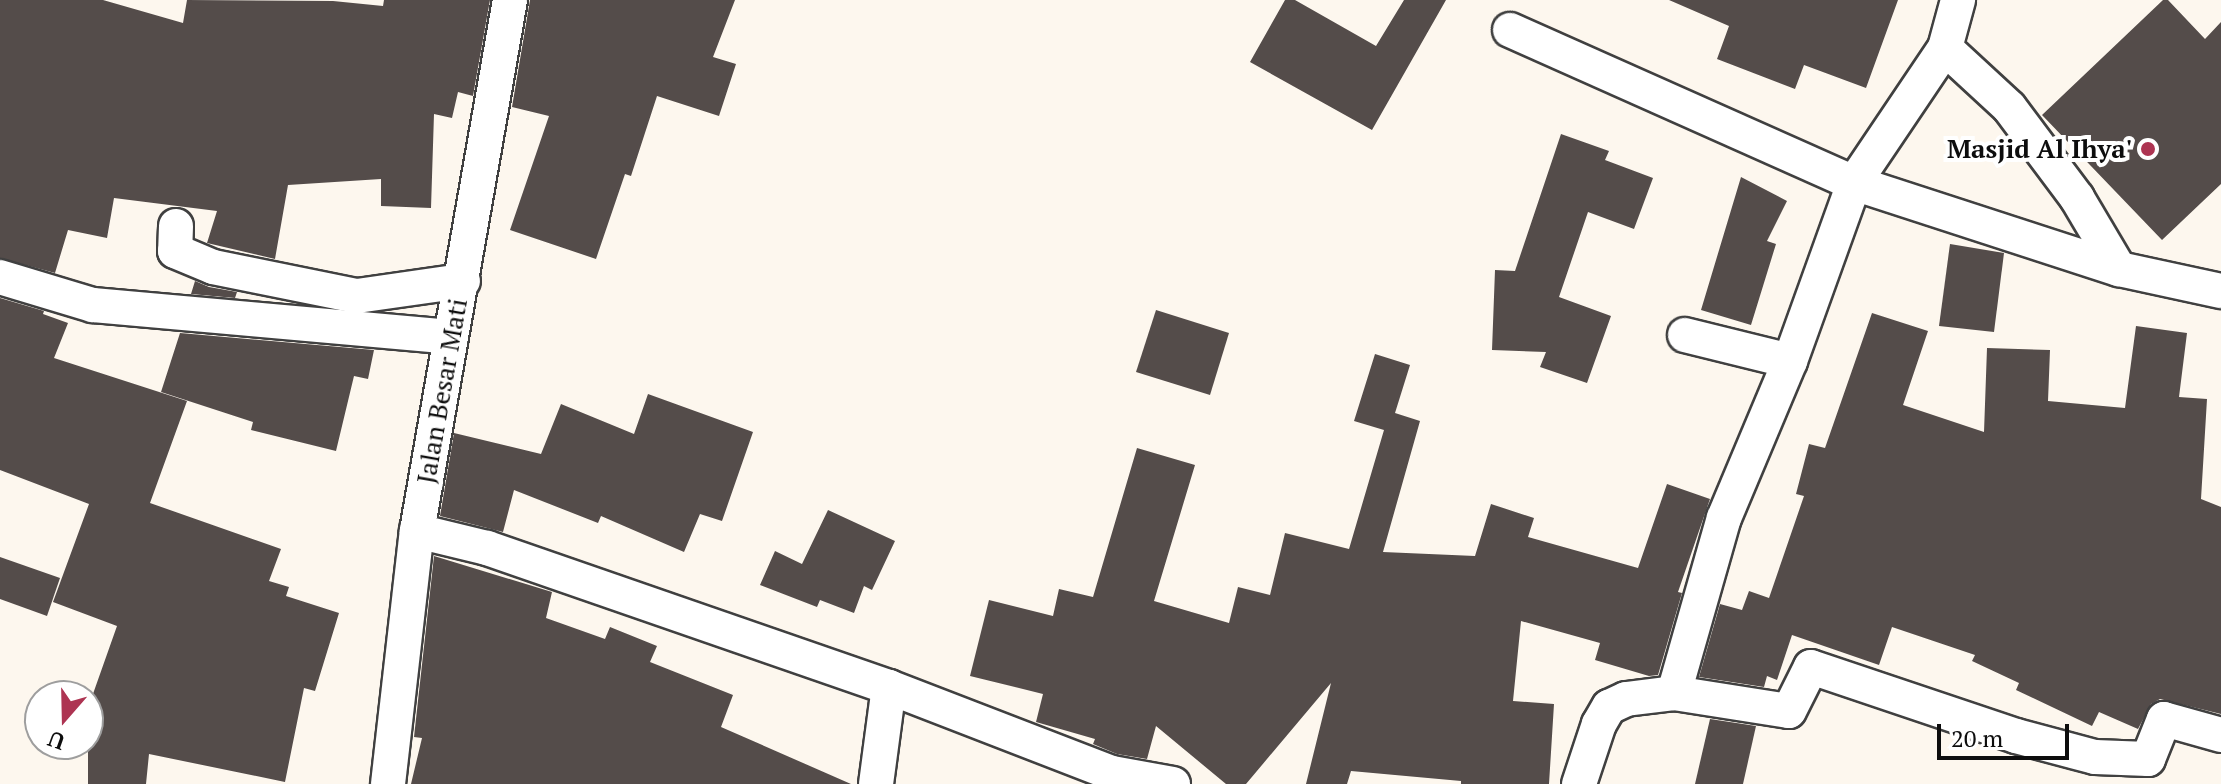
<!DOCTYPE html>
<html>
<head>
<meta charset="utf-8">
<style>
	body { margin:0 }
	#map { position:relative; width:2221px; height:784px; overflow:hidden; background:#fdf7ee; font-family:"PT Serif",serif }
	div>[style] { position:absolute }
	.building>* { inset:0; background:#544c4a }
	.roads { filter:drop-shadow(2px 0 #404040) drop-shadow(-2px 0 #404040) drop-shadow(0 2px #404040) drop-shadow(0 -2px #404040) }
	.minor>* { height:34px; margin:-17px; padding:0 17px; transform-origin:17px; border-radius:17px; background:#fff }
	.dots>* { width:22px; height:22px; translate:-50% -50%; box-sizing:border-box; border:4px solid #fff; border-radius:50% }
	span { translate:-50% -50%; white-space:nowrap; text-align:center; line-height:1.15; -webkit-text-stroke:8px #fff; paint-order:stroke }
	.poi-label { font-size:26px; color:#0d0d0d; font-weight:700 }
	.right { translate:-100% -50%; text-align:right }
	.street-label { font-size:26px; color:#0d0d0d }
	.north { position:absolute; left:24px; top:680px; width:80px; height:80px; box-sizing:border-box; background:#fff; border:2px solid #9e9e9e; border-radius:50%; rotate:200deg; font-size:22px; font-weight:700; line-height:32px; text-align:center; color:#0d0d0d }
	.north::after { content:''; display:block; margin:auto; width:28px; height:36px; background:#ad3452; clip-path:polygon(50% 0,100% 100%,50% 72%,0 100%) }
	.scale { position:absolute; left:1937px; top:724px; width:132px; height:36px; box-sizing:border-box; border:4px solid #0d0d0d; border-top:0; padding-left:10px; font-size:24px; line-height:28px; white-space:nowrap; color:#0d0d0d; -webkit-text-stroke:6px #fff; paint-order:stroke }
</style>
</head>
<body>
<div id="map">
	<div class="building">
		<i style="clip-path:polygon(0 0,103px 0,183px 23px,187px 0,333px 1px,383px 6px,384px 0,490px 0,473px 96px,458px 92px,452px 118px,434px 114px,431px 208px,381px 206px,381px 179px,288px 185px,275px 259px,207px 243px,217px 211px,114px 198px,107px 238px,68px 230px,55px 273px,0 258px)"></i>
		<i style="clip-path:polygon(530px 0,735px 0,713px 57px,736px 64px,719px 116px,657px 96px,631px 176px,625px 174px,596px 259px,510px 230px,549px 116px,512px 107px)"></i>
		<i style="clip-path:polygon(1285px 0,1295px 0,1376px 46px,1404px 0,1446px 0,1372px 130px,1250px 62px)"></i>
		<i style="clip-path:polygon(1669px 0,1898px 0,1866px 88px,1804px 65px,1795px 89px,1717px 59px,1729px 26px)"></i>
		<i style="clip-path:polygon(2163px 0,2168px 0,2205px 39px,2221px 22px,2221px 184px,2162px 240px,2042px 115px)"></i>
		<i style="clip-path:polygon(1561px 134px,1609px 151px,1605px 160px,1653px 178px,1634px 229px,1588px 212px,1559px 297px,1611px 316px,1587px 383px,1540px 367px,1546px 352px,1492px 350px,1495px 270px,1515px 271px)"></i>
		<i style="clip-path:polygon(1741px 177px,1787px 201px,1767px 241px,1776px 244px,1751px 325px,1701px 310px)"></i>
		<i style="clip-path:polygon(1950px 244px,2004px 253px,1994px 332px,1939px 326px)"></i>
		<i style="clip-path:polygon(195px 281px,209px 287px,237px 292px,235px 298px,191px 294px)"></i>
		<i style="clip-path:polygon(0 298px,44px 311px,43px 314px,68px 323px,54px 358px,187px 401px,150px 503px,281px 549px,269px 581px,289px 587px,286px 596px,339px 613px,315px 691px,304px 688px,285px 782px,149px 754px,146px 784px,88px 784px,88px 708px,117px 626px,53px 602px,89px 504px,0 470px)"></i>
		<i style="clip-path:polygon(1156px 310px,1229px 333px,1210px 395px,1136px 372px)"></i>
		<i style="clip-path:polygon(1872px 313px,1928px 331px,1903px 405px,1984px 432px,1987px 348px,2050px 350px,2048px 401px,2125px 408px,2136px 326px,2187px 333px,2179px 397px,2207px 399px,2201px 499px,2221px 507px,2221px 714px,2160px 699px,2151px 704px,2138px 729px,2099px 712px,2092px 726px,2016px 690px,2019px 683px,1972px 661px,1975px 655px,1892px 627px,1879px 665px,1792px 635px,1777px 680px,1767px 676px,1764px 687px,1699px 677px,1720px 604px,1742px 610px,1749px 591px,1769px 598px,1804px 496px,1796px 494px,1809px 444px,1825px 448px)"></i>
		<i style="clip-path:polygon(180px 333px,374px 350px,368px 379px,354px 376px,336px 451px,251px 430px,253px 422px,161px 392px)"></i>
		<i style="clip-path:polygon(1375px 354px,1410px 365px,1395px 413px,1420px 421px,1383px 552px,1475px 556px,1491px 504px,1534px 518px,1528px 537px,1638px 568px,1667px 484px,1710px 499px,1678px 592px,1682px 593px,1658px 675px,1649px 676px,1595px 660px,1600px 643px,1521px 621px,1513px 701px,1554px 704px,1549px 784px,1461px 784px,1461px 781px,1351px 771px,1347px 784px,1306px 784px,1331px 683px,1246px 784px,1226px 784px,1156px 726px,1147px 759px,1117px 754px,1093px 744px,1095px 739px,1036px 722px,1043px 694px,970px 676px,989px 600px,1053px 616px,1059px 589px,1093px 597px,1137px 448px,1195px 465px,1154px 601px,1229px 623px,1238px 587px,1270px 595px,1285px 533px,1349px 549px,1384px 430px,1354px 421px)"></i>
		<i style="clip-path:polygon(648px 394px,753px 432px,722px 521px,700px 514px,684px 552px,601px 516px,598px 523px,514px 490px,503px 532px,440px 516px,454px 433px,541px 454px,561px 404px,634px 434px)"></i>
		<i style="clip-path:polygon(828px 510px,895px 541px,872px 590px,864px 586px,854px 613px,820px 600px,817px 607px,760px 585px,775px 551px,802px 564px)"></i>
		<i style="clip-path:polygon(434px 556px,552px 592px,546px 618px,605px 639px,610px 627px,657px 646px,650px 662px,733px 695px,721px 727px,851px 784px,411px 784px,422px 738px,414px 737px)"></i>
		<i style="clip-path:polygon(0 557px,60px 578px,47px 616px,0 599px)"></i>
		<i style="clip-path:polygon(1710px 719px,1756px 726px,1743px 784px,1695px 784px)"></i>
	</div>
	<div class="roads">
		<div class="minor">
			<i style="left:1510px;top:30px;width:376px;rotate:24deg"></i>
			<i style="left:1854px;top:183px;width:279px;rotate:18deg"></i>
			<i style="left:2119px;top:269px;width:104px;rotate:12.2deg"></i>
			<i style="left:1945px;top:48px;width:87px;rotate:42.7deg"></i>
			<i style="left:2009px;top:107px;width:114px;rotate:53.2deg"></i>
			<i style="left:2077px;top:198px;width:82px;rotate:59.4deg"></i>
			<i style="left:176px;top:226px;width:25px;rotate:92deg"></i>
			<i style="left:175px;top:251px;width:41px;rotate:22.8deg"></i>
			<i style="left:213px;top:267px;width:147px;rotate:11.4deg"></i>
			<i style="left:357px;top:296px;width:107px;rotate:-8.1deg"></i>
			<i style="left:0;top:277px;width:97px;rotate:16.8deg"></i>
			<i style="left:93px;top:305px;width:359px;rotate:5.1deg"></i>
			<i style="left:1685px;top:335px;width:108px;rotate:13.9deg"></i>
			<i style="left:417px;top:531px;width:72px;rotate:13.7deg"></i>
			<i style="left:487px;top:548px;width:425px;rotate:19.1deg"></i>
			<i style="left:889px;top:687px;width:239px;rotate:21.1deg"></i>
			<i style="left:1112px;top:773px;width:62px;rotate:10.2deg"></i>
			<i style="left:1674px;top:693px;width:182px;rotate:-74.1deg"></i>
			<i style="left:1724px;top:518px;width:170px;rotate:-67.2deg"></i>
			<i style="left:1790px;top:361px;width:189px;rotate:-70.2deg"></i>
			<i style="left:1854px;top:183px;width:163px;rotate:-56deg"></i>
			<i style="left:1945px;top:48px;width:50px;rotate:-74.8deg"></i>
			<i style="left:388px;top:784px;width:255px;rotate:-83.5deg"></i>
			<i style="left:417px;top:531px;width:539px;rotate:-80.07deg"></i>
			<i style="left:876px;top:784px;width:98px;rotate:-82.4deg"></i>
			<i style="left:1579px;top:784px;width:63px;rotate:-71.6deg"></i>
			<i style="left:1599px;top:724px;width:20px;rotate:-60deg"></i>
			<i style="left:1609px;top:707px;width:19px;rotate:-25deg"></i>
			<i style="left:1626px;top:699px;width:48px;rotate:-7.1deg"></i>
			<i style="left:1674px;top:693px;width:116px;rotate:8.9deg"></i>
			<i style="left:1789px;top:711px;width:49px;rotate:-63.4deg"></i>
			<i style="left:1811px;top:667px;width:216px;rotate:18.6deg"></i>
			<i style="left:2016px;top:736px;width:82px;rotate:14.9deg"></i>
			<i style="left:2095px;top:757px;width:53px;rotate:2.2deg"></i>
			<i style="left:2148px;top:759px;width:43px;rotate:-68.2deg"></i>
			<i style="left:2164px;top:719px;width:59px;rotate:15.7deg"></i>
		</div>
	</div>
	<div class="dots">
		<i style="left:2148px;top:149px;background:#ad3452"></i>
	</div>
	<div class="poi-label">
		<span class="right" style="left:2132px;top:149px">Masjid Al Ihya'</span>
	</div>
	<div class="street-label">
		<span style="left:442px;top:391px;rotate:-80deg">Jalan Besar Mati</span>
	</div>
	<div class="north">U</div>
	<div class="scale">20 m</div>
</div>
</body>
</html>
